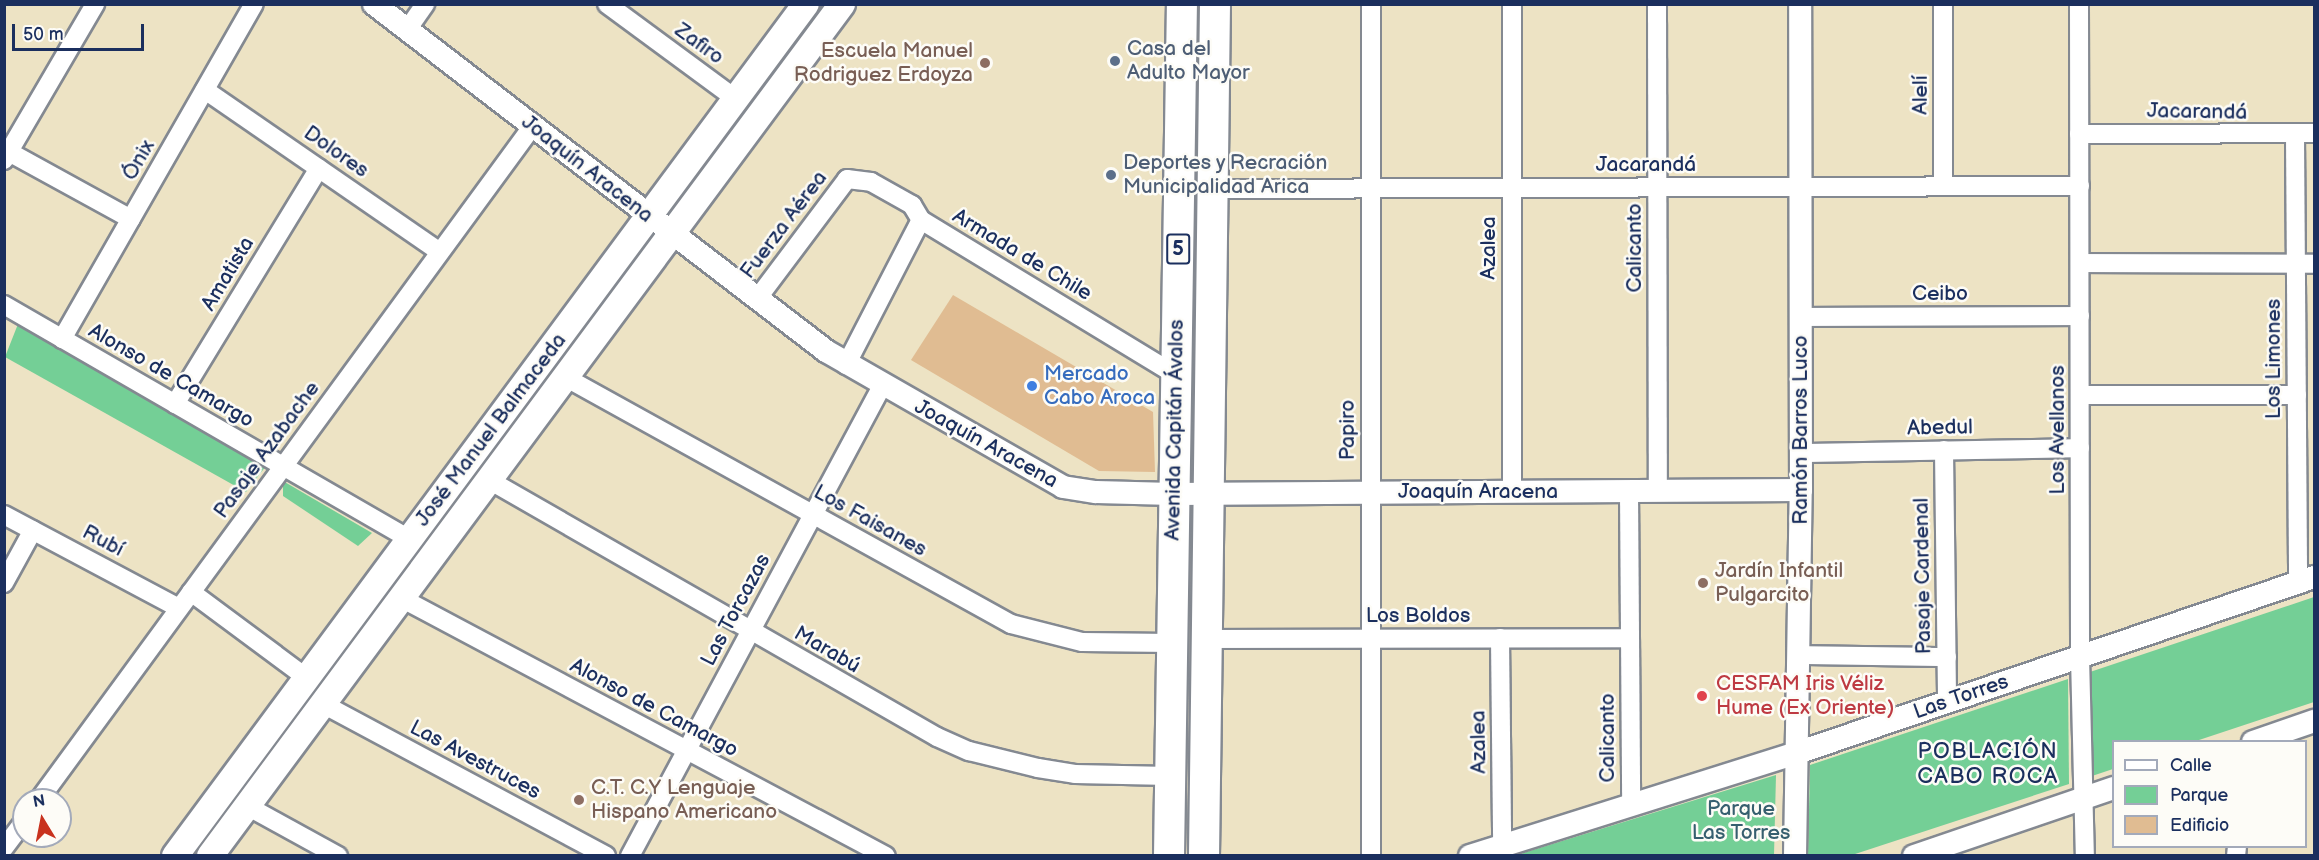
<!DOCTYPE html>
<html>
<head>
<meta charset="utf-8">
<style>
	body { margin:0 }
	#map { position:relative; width:2319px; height:860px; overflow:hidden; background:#ede3c4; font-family:"Balsamiq Sans",sans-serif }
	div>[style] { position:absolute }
	.green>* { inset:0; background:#74cf96 }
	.building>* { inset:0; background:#e0bc92 }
	.roads { filter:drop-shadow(2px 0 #848991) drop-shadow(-2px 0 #848991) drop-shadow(0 2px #848991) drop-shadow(0 -2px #848991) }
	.minor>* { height:18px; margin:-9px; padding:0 9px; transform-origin:9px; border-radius:9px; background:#fff }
	.tertiary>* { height:22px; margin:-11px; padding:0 11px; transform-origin:11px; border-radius:11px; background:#fff }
	.secondary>* { height:26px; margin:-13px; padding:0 13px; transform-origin:13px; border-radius:13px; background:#fff }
	.trunk>* { height:30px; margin:-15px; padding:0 15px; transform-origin:15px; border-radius:15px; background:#fff }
	.dots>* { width:16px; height:16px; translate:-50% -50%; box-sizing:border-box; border:3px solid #fdfcf7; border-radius:50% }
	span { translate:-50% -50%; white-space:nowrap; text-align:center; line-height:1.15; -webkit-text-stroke:5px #fdfcf7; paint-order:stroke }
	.shield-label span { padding:2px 4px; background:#fdfcf7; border:2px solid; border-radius:4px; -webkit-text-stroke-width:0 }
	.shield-label { font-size:20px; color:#1b2f5e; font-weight:700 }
	.street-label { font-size:21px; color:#1b2f5e }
	.service-label { font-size:21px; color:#4e5e75 }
	.left { translate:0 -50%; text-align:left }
	.education-label { font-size:21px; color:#785e54 }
	.right { translate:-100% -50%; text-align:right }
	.shop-label { font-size:21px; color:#366cbe }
	.health-label { font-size:21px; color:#be3a42 }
	.park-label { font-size:21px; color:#365f6f }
	.neighbourhood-label { font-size:22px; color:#1b2f5e; letter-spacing:1.5px }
	.frame { position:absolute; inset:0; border:6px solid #1b2f5e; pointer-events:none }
	.legend { position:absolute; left:2112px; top:740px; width:195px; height:108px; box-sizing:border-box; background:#fdfcf7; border:2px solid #a3aaba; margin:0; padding:8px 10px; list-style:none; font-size:18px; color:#1b2f5e }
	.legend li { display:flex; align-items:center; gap:12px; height:30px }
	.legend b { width:30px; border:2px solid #a3aaba }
	.north { position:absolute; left:12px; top:788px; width:60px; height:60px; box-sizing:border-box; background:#fdfcf7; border:2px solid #a3aaba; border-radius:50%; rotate:350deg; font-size:16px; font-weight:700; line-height:24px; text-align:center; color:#1b2f5e }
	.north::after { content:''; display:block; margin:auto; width:21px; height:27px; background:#c8321e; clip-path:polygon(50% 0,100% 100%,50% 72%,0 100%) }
	.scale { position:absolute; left:12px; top:24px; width:132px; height:27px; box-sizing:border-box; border:3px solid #1b2f5e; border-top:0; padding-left:8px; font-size:18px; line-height:21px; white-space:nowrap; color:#1b2f5e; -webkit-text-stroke:4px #fdfcf7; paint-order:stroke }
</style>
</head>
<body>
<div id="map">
	<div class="green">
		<i style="clip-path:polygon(18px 324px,266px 466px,246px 492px,5px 357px)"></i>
		<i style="clip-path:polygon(283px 481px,372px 533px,358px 546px,283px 496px)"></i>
		<i style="clip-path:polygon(2314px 597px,2314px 702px,2196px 741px,2114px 742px,2113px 769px,2092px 776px,2090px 672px)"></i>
		<i style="clip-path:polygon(2068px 679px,2069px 784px,1852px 855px,1808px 855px,1810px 765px)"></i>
		<i style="clip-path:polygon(1776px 775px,1774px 855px,1517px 855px)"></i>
	</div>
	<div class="building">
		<i style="clip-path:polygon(953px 295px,1153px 412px,1155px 472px,1099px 471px,911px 360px)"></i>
	</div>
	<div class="roads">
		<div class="minor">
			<i style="left:607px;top:4px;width:160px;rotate:36.4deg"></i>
			<i style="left:1371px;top:4px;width:852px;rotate:90deg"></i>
			<i style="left:1512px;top:4px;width:487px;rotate:90deg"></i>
			<i style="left:1657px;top:4px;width:487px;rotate:89.9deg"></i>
			<i style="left:1943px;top:4px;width:182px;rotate:90deg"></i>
			<i style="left:2079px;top:4px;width:653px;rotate:89.91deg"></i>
			<i style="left:2080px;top:657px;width:199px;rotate:88.6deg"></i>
			<i style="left:407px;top:30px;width:32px;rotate:-55deg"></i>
			<i style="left:205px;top:90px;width:285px;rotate:34.6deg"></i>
			<i style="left:2079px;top:134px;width:235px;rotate:-0.2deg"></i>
			<i style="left:2295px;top:136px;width:447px;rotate:89.6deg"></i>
			<i style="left:9px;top:152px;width:139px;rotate:28.8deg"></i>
			<i style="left:4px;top:160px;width:181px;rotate:-59.7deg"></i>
			<i style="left:1212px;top:189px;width:868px;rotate:-0.2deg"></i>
			<i style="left:2080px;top:263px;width:234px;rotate:0.2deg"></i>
			<i style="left:757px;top:299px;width:150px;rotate:-53.1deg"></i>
			<i style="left:847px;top:179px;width:24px;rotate:7deg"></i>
			<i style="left:871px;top:182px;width:47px;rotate:29.3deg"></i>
			<i style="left:912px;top:205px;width:17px;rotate:59deg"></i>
			<i style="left:921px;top:220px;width:298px;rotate:31.3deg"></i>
			<i style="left:4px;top:305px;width:468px;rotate:30deg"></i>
			<i style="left:1801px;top:317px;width:279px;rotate:-0.2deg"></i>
			<i style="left:62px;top:339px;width:386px;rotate:-60.2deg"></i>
			<i style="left:846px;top:365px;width:163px;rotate:-62.7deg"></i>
			<i style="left:565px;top:377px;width:510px;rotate:28.98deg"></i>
			<i style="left:1011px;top:624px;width:73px;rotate:14.2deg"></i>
			<i style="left:1082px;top:642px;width:90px;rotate:0.6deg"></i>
			<i style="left:2080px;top:395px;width:217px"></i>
			<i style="left:175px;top:404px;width:276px;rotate:-58.6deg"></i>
			<i style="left:1944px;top:450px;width:252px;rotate:89.3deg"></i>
			<i style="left:1801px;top:453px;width:279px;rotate:-1deg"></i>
			<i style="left:489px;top:480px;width:516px;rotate:29.84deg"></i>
			<i style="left:937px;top:737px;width:35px;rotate:24deg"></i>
			<i style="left:969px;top:751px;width:71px;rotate:13.8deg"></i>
			<i style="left:1038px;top:768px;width:37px;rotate:9deg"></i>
			<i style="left:1075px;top:774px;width:95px;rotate:1.2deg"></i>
			<i style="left:1629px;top:491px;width:314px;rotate:89.6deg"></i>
			<i style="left:4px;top:515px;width:198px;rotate:28deg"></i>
			<i style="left:4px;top:583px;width:60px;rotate:-61.3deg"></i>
			<i style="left:191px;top:592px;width:144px;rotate:36.6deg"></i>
			<i style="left:401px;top:598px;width:549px;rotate:28.01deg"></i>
			<i style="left:1500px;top:638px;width:207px;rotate:89.4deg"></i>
			<i style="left:1207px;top:639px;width:423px;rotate:-0.1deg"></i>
			<i style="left:1798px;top:655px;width:149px;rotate:0.8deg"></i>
			<i style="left:323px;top:704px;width:321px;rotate:28.2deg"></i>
			<i style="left:39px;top:800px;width:834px;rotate:-53.78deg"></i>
			<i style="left:247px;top:806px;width:104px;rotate:28.8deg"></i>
			<i style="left:4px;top:848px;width:34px;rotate:-53deg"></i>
			<i style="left:630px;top:856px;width:533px;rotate:-61.8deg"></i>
			<i style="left:2236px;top:856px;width:10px;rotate:-84deg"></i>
		</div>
		<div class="tertiary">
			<i style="left:374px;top:4px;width:570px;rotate:37.51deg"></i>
			<i style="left:826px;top:351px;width:273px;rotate:29.8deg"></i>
			<i style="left:1063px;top:487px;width:33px;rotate:9deg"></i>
			<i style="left:1096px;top:492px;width:77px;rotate:1.5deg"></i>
			<i style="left:1173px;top:494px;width:628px;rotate:-0.36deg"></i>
			<i style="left:2253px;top:742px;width:65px;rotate:-19deg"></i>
			<i style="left:1470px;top:856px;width:343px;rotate:-17.5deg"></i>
			<i style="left:1797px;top:753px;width:546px;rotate:-18.8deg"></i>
			<i style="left:1795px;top:856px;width:366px;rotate:-89.1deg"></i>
			<i style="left:1801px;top:490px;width:486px;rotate:-90.1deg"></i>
			<i style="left:1914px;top:856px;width:211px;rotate:-18.8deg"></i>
		</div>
		<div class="secondary">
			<i style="left:175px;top:856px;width:1060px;rotate:-53.48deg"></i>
			<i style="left:210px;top:856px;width:1061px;rotate:-53.43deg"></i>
		</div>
		<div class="trunk">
			<i style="left:1169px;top:856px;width:852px;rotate:-89.13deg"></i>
			<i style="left:1204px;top:856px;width:852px;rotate:-89.26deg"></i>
		</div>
	</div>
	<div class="dots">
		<i style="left:1115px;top:61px;background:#5c6f8a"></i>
		<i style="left:985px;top:63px;background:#8d6e63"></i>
		<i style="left:1111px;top:175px;background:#5c6f8a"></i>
		<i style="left:1032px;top:386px;background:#3f7fe0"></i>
		<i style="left:1703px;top:583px;background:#8d6e63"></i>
		<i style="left:1702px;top:696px;background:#e0444e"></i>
		<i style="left:579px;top:800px;background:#8d6e63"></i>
	</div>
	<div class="shield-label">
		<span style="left:1178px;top:249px">5</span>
	</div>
	<div class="street-label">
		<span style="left:699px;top:44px;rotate:36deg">Zafiro</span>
		<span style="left:1921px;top:95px;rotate:-90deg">Alelí</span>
		<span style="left:2197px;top:112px;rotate:1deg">Jacarandá</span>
		<span style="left:336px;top:152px;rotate:35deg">Dolores</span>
		<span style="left:139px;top:160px;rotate:-60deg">Ónix</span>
		<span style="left:1646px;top:165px">Jacarandá</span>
		<span style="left:587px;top:169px;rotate:38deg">Joaquín Aracena</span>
		<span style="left:784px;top:225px;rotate:-53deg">Fuerza Aérea</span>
		<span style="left:1489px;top:248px;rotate:-90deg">Azalea</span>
		<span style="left:1635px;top:248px;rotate:-90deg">Calicanto</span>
		<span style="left:1022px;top:255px;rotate:31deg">Armada de Chile</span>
		<span style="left:228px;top:274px;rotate:-59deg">Amatista</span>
		<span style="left:1940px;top:294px">Ceibo</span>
		<span style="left:2274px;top:359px;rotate:-90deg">Los Limones</span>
		<span style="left:171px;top:376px;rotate:30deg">Alonso de Camargo</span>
		<span style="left:1940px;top:428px;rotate:-1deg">Abedul</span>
		<span style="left:491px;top:430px;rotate:-53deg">José Manuel Balmaceda</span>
		<span style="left:1175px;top:430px;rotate:-89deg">Avenida Capitán Ávalos</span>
		<span style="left:1348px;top:430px;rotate:-90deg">Papiro</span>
		<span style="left:1801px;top:430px;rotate:-90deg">Ramón Barros Luco</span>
		<span style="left:2058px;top:430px;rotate:-90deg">Los Avellanos</span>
		<span style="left:986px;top:444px;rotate:29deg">Joaquín Aracena</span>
		<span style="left:267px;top:450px;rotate:-54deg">Pasaje Azabache</span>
		<span style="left:1478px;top:492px">Joaquín Aracena</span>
		<span style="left:870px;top:521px;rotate:29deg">Los Faisanes</span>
		<span style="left:103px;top:541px;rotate:28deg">Rubí</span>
		<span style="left:1923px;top:576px;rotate:-91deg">Pasaje Cardenal</span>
		<span style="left:736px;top:610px;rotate:-62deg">Las Torcazas</span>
		<span style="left:1418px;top:616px">Los Boldos</span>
		<span style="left:827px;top:650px;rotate:30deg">Marabú</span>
		<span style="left:1961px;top:697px;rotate:-19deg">Las Torres</span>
		<span style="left:654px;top:708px;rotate:28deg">Alonso de Camargo</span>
		<span style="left:1608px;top:738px;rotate:-90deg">Calicanto</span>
		<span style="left:1479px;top:742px;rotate:-91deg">Azalea</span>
		<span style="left:475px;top:760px;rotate:28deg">Las Avestruces</span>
	</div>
	<div class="service-label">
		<span class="left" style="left:1127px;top:61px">Casa del<br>Adulto Mayor</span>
		<span class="left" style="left:1123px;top:175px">Deportes y Recración<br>Municipalidad Arica</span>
	</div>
	<div class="education-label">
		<span class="right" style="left:973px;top:63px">Escuela Manuel<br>Rodriguez Erdoyza</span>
		<span class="left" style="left:1715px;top:583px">Jardín Infantil<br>Pulgarcito</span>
		<span class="left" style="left:591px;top:800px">C.T. C.Y Lenguaje<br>Hispano Americano</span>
	</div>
	<div class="shop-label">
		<span class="left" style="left:1044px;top:386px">Mercado<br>Cabo Aroca</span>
	</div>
	<div class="health-label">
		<span class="left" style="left:1716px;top:696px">CESFAM Iris Véliz<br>Hume (Ex Oriente)</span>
	</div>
	<div class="park-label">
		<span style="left:1741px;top:821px">Parque<br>Las Torres</span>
	</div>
	<div class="neighbourhood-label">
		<span style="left:1988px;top:764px">POBLACIÓN<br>CABO ROCA</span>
	</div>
	<div class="frame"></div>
	<ul class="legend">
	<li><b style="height:8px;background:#fff"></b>Calle</li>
	<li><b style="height:16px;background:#74cf96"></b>Parque</li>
	<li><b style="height:16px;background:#e0bc92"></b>Edificio</li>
	</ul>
	<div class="north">N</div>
	<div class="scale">50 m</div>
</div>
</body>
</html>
